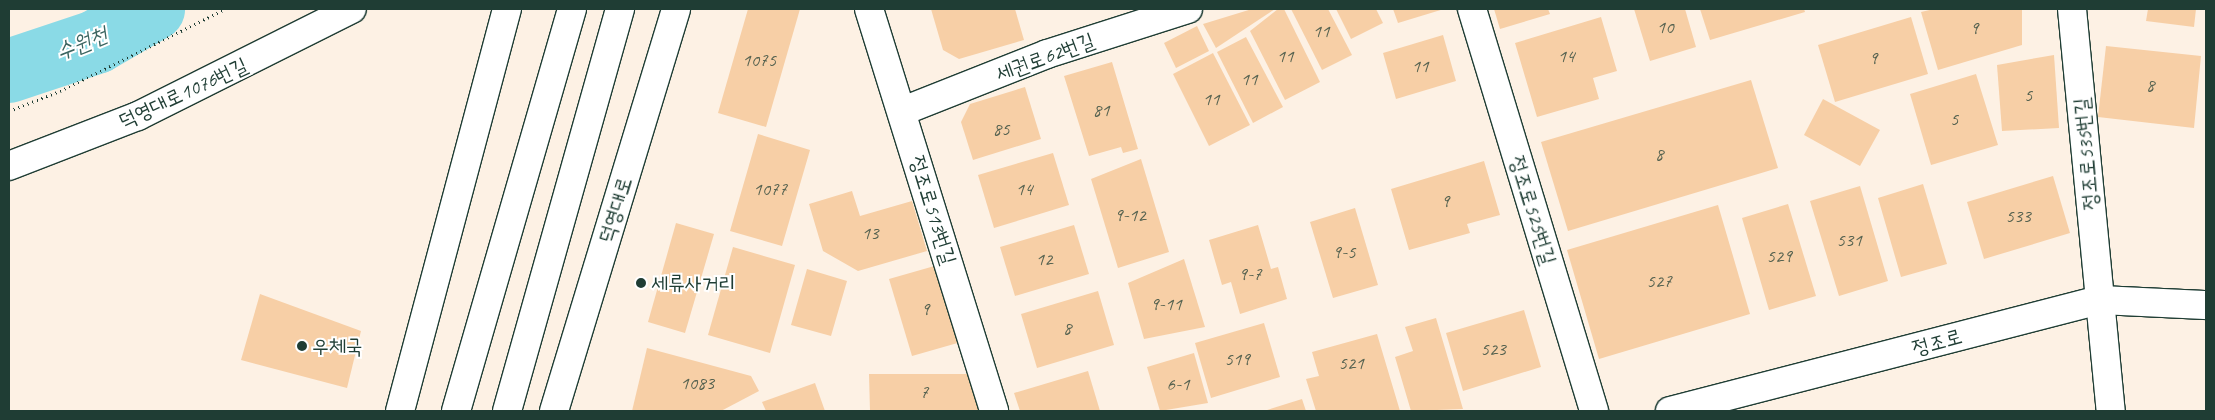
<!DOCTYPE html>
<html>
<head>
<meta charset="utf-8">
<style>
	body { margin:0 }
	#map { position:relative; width:2215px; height:420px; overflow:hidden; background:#fdf1e4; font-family:Caveat,"Poor Story",sans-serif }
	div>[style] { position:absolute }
	.river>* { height:64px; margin:-32px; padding:0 32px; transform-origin:32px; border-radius:32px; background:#8adae6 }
	.building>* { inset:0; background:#f7cfa6 }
	.path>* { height:3px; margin-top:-1.5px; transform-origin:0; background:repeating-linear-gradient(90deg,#1f3d34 0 1px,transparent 0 5px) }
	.roads { filter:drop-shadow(1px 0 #1f3d34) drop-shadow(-1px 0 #1f3d34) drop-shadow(0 1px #1f3d34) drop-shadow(0 -1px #1f3d34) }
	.street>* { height:28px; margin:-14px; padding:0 14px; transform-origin:14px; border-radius:14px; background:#fff }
	.secondary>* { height:28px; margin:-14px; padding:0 14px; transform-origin:14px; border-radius:14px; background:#fff }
	.dots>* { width:14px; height:14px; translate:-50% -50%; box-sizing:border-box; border:2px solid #fff; border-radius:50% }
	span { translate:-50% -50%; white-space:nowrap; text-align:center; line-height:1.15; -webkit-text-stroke:4px #fff; paint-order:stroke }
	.number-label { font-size:19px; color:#556250 }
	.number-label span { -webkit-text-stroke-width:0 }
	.street-label { font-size:21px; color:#1f3d34 }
	.poi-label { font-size:21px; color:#1f3d34 }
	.left { translate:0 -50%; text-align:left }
	.water-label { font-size:22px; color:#3a6460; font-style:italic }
	.frame { position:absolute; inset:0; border:10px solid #1f3d34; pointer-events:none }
</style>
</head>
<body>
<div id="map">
	<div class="river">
		<i style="left:9px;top:71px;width:92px;rotate:-18.4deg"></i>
		<i style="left:96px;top:42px;width:66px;rotate:-30.1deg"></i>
	</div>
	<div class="building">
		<i style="clip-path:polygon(748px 9px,800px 9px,766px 127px,718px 113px)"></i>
		<i style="clip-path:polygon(931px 9px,1015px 9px,1024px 40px,959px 59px,943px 50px)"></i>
		<i style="clip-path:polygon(1252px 9px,1275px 9px,1216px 48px,1203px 24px)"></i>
		<i style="clip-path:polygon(1278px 9px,1284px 9px,1320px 82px,1285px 100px,1250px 31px)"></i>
		<i style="clip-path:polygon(1291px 9px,1328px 9px,1352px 55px,1322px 70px)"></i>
		<i style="clip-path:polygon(1336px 9px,1376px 9px,1383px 23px,1351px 39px)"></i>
		<i style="clip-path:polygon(1393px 9px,1444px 9px,1398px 23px)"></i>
		<i style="clip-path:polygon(1494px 9px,1548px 9px,1550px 14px,1500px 29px)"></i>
		<i style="clip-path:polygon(1634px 9px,1685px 9px,1696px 47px,1650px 61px)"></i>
		<i style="clip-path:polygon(1700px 9px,1804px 9px,1805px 12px,1710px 40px)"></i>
		<i style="clip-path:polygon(1934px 9px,2022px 9px,2022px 45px,1938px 70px,1921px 12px)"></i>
		<i style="clip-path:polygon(2148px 9px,2196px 9px,2194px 27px,2146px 21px)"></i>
		<i style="clip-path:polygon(1601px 17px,1617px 71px,1593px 78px,1599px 99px,1537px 117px,1515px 43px)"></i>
		<i style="clip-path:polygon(1911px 17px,1928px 74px,1835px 102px,1818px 45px)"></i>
		<i style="clip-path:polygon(1197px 26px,1209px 51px,1176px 68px,1164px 43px)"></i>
		<i style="clip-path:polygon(1443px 35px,1456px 81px,1396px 99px,1383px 53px)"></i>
		<i style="clip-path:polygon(1246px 37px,1283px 107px,1253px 123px,1217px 52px)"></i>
		<i style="clip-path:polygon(2106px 46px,2201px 56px,2194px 128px,2098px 117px)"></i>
		<i style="clip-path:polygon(1213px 53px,1250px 125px,1209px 146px,1173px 74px)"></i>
		<i style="clip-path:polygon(2054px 55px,2059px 128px,2002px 131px,1997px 65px)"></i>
		<i style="clip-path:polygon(1112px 62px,1138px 149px,1123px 153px,1121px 147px,1089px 156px,1064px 76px)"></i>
		<i style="clip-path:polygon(1976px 74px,1998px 145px,1931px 165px,1910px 94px)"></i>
		<i style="clip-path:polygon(1751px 80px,1778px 168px,1568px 231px,1541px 142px)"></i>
		<i style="clip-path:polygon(1025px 87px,1041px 139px,973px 160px,961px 122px,970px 104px)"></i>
		<i style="clip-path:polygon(1823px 99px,1880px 130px,1860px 166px,1804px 135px)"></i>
		<i style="clip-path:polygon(758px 134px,810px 150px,782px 246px,730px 231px)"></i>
		<i style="clip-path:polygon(1053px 153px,1069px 205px,994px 228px,978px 175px)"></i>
		<i style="clip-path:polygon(1141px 159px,1169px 252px,1118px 268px,1091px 179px)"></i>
		<i style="clip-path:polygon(1484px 161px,1500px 215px,1467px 224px,1470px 233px,1409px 250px,1391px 189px)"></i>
		<i style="clip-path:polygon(2053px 176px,2070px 233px,1984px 259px,1967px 202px)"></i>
		<i style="clip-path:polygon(1923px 184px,1947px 264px,1901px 277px,1878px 198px)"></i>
		<i style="clip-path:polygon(1860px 186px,1888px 281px,1839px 296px,1810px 201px)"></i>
		<i style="clip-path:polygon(852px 191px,860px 216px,912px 201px,927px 251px,858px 271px,823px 251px,809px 204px)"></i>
		<i style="clip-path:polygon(1788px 204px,1816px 296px,1769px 310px,1742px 218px)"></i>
		<i style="clip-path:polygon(1718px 205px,1750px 314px,1599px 359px,1567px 250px)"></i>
		<i style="clip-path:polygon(1355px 208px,1378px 285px,1333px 298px,1310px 222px)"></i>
		<i style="clip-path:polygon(676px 223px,714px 234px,685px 333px,648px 322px)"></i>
		<i style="clip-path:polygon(1074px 225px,1089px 274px,1015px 296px,1000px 247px)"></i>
		<i style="clip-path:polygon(1258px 225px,1271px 269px,1278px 267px,1287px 299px,1240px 314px,1231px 282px,1222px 285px,1209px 240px)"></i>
		<i style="clip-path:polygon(733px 247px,795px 265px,770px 353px,708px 335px)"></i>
		<i style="clip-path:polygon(1184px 259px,1205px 327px,1144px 339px,1128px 283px)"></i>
		<i style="clip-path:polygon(938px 265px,961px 342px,912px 356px,889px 279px)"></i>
		<i style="clip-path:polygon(807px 269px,847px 281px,831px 336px,791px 325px)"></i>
		<i style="clip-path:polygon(1098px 291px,1114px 345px,1037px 368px,1021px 314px)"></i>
		<i style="clip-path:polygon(260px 294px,361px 331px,347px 388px,241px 360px)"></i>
		<i style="clip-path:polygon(1524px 310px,1541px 367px,1463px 391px,1446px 333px)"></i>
		<i style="clip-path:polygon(1436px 318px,1463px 409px,1411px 411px,1395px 357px,1413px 351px,1405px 327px)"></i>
		<i style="clip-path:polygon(1264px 323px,1280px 377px,1211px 398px,1195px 343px)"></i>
		<i style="clip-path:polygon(1377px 334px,1400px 411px,1316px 411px,1306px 379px,1319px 376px,1312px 352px)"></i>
		<i style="clip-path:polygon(647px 348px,751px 376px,759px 391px,721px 411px,632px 411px)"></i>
		<i style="clip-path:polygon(1194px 353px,1208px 403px,1160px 411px,1147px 367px)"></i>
		<i style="clip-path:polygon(1088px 371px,1100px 411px,1020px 411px,1014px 393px)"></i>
		<i style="clip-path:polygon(869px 374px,978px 374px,979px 411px,870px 411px)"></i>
		<i style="clip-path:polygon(815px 383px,825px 411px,766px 411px,762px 402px)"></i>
		<i style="clip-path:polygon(1302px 399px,1306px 411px,1264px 411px)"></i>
	</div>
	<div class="path">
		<i style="left:9px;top:111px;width:55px;rotate:-21.4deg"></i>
		<i style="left:60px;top:91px;width:184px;rotate:-26.4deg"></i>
	</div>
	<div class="roads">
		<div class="street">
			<i style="left:869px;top:9px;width:421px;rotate:72.7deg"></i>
			<i style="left:1472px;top:9px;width:420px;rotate:73.1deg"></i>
			<i style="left:2072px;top:9px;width:404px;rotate:84.5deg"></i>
			<i style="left:903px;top:111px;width:155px;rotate:-21.6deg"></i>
			<i style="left:1047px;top:54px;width:148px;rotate:-17.7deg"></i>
			<i style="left:9px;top:166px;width:138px;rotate:-21.2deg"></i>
			<i style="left:138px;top:116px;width:239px;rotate:-26.6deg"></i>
		</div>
		<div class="secondary">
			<i style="left:400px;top:411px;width:416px;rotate:-75.1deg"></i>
			<i style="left:456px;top:411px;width:418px;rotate:-73.9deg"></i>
			<i style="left:507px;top:411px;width:418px;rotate:-74.3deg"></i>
			<i style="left:554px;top:411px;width:420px;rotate:-73.1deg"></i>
			<i style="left:1670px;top:411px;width:443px;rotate:-14.5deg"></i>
			<i style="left:2099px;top:300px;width:107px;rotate:2.7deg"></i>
		</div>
	</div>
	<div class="dots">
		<i style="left:641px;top:283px;background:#1f3d34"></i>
		<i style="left:302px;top:346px;background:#1f3d34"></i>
	</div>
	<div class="number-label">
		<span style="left:1665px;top:28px">10</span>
		<span style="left:1974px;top:29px">9</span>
		<span style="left:1321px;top:32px">11</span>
		<span style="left:1285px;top:57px">11</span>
		<span style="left:1566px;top:57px">14</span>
		<span style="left:1873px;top:59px">9</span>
		<span style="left:759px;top:61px">1075</span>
		<span style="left:1420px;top:67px">11</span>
		<span style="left:1249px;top:80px">11</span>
		<span style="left:2150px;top:86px">8</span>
		<span style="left:2028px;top:96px">5</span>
		<span style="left:1211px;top:100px">11</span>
		<span style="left:1101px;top:111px">81</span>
		<span style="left:1954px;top:120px">5</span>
		<span style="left:1001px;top:130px">85</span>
		<span style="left:1659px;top:155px">8</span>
		<span style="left:770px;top:190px">1077</span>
		<span style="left:1024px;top:190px">14</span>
		<span style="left:1445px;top:202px">9</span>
		<span style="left:1130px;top:216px">9-12</span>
		<span style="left:2018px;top:217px">533</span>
		<span style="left:870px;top:234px">13</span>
		<span style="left:1849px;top:241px">531</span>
		<span style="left:1344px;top:253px">9-5</span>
		<span style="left:1779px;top:257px">529</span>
		<span style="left:1044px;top:260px">12</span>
		<span style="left:1250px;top:275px">9-7</span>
		<span style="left:1659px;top:282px">527</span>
		<span style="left:1166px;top:305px">9-11</span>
		<span style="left:925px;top:310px">9</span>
		<span style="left:1067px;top:329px">8</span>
		<span style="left:1493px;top:350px">523</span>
		<span style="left:1237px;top:360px">519</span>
		<span style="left:1351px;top:364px">521</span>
		<span style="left:697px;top:384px">1083</span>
		<span style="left:1178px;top:385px">6-1</span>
		<span style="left:924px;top:393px">7</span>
	</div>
	<div class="street-label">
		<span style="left:1045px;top:57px;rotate:-20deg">세권로62번길</span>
		<span style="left:183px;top:93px;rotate:-25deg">덕영대로1076번길</span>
		<span style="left:2086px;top:154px;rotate:-95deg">정조로535번길</span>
		<span style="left:615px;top:210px;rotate:-73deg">덕영대로</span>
		<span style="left:933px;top:210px;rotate:73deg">정조로513번길</span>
		<span style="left:1533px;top:210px;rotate:73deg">정조로525번길</span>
		<span style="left:1937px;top:342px;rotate:-15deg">정조로</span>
	</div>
	<div class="poi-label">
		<span class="left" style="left:651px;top:283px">세류사거리</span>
		<span class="left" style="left:312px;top:346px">우체국</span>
	</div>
	<div class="water-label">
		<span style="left:82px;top:44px;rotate:-22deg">수원천</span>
	</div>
	<div class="frame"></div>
</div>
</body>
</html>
